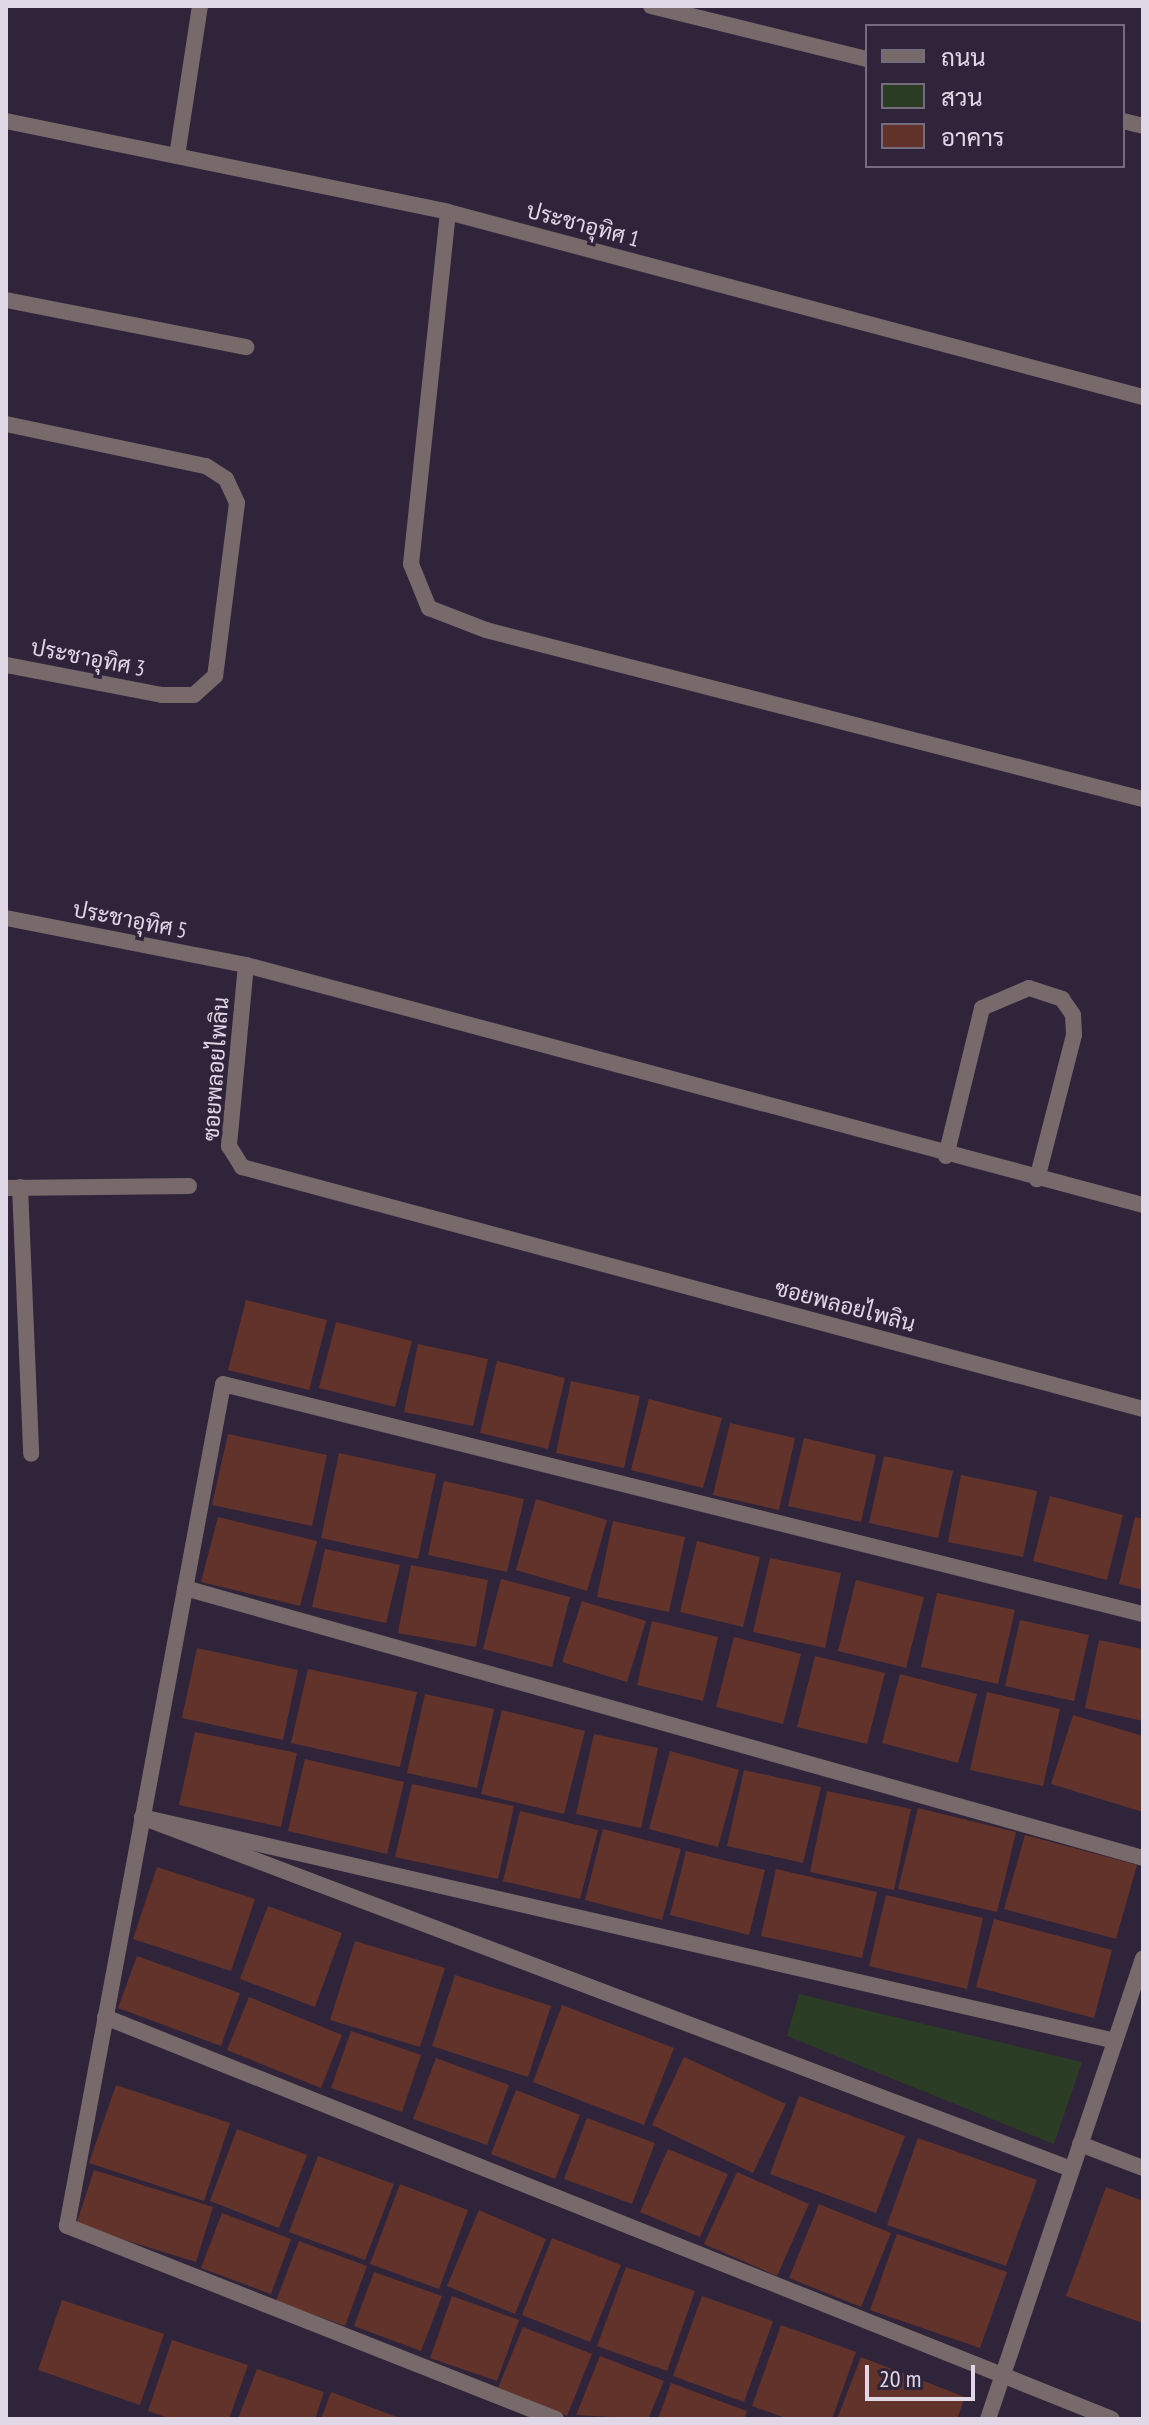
<!DOCTYPE html>
<html>
<head>
<meta charset="utf-8">
<style>
	body { margin:0 }
	#map { position:relative; width:1149px; height:2425px; overflow:hidden; background:#30243a; font-family:"PT Sans Narrow",Sarabun,sans-serif }
	div>[style] { position:absolute }
	.green>* { inset:0; background:#2c3d25 }
	.building>* { inset:0; background:#62332b }
	.service>* { height:16px; margin:-8px; padding:0 8px; transform-origin:8px; border-radius:8px; background:#78696b }
	.minor>* { height:16px; margin:-8px; padding:0 8px; transform-origin:8px; border-radius:8px; background:#78696b }
	span { translate:-50% -50%; white-space:nowrap; text-align:center; line-height:1.15; -webkit-text-stroke:7px #30243a; paint-order:stroke }
	.street-label { font-size:22px; color:#e0d8e7 }
	.frame { position:absolute; inset:0; border:8px solid #e0d8e7; pointer-events:none }
	.legend { position:absolute; left:865px; top:24px; width:260px; height:144px; box-sizing:border-box; background:#30243a; border:2px solid #766c7f; margin:0; padding:10px 14px; list-style:none; font-size:24px; color:#e0d8e7 }
	.legend li { display:flex; align-items:center; gap:16px; height:40px }
	.legend b { width:40px; border:2px solid #766c7f }
	.scale { position:absolute; left:865px; top:2365px; width:110px; height:36px; box-sizing:border-box; border:4px solid #e0d8e7; border-top:0; padding-left:10px; font-size:24px; line-height:28px; white-space:nowrap; color:#e0d8e7; -webkit-text-stroke:6px #30243a; paint-order:stroke }
</style>
</head>
<body>
<div id="map">
	<div class="green">
		<i style="clip-path:polygon(799px 1994px,1082px 2062px,1054px 2144px,787px 2036px)"></i>
	</div>
	<div class="building">
		<i style="clip-path:polygon(246px 1300px,327px 1320px,309px 1390px,228px 1370px)"></i>
		<i style="clip-path:polygon(336px 1322px,412px 1341px,395px 1407px,319px 1388px)"></i>
		<i style="clip-path:polygon(418px 1344px,488px 1359px,473px 1426px,404px 1412px)"></i>
		<i style="clip-path:polygon(497px 1361px,565px 1378px,548px 1449px,480px 1433px)"></i>
		<i style="clip-path:polygon(571px 1381px,640px 1396px,624px 1468px,556px 1453px)"></i>
		<i style="clip-path:polygon(649px 1399px,722px 1418px,703px 1488px,631px 1470px)"></i>
		<i style="clip-path:polygon(730px 1423px,795px 1438px,779px 1510px,713px 1495px)"></i>
		<i style="clip-path:polygon(228px 1434px,327px 1455px,312px 1526px,212px 1505px)"></i>
		<i style="clip-path:polygon(804px 1438px,876px 1455px,861px 1522px,788px 1506px)"></i>
		<i style="clip-path:polygon(339px 1453px,436px 1474px,418px 1559px,321px 1538px)"></i>
		<i style="clip-path:polygon(884px 1456px,953px 1471px,938px 1538px,869px 1523px)"></i>
		<i style="clip-path:polygon(961px 1475px,1037px 1491px,1023px 1557px,948px 1542px)"></i>
		<i style="clip-path:polygon(444px 1481px,524px 1499px,507px 1572px,428px 1555px)"></i>
		<i style="clip-path:polygon(1050px 1496px,1123px 1515px,1107px 1580px,1033px 1561px)"></i>
		<i style="clip-path:polygon(536px 1499px,607px 1520px,587px 1591px,516px 1570px)"></i>
		<i style="clip-path:polygon(218px 1517px,317px 1541px,300px 1606px,201px 1582px)"></i>
		<i style="clip-path:polygon(1135px 1517px,1143px 1519px,1143px 1590px,1119px 1584px)"></i>
		<i style="clip-path:polygon(613px 1521px,685px 1537px,669px 1612px,597px 1597px)"></i>
		<i style="clip-path:polygon(697px 1541px,760px 1557px,743px 1627px,680px 1612px)"></i>
		<i style="clip-path:polygon(325px 1549px,400px 1565px,386px 1623px,312px 1607px)"></i>
		<i style="clip-path:polygon(770px 1558px,841px 1573px,825px 1648px,753px 1632px)"></i>
		<i style="clip-path:polygon(411px 1565px,488px 1580px,476px 1647px,398px 1633px)"></i>
		<i style="clip-path:polygon(501px 1579px,570px 1597px,552px 1667px,483px 1649px)"></i>
		<i style="clip-path:polygon(856px 1580px,924px 1597px,906px 1668px,838px 1651px)"></i>
		<i style="clip-path:polygon(937px 1593px,1015px 1610px,998px 1684px,921px 1667px)"></i>
		<i style="clip-path:polygon(582px 1601px,646px 1621px,627px 1682px,562px 1662px)"></i>
		<i style="clip-path:polygon(1020px 1620px,1089px 1635px,1074px 1701px,1005px 1686px)"></i>
		<i style="clip-path:polygon(652px 1621px,718px 1637px,703px 1701px,637px 1685px)"></i>
		<i style="clip-path:polygon(734px 1637px,801px 1654px,783px 1724px,716px 1707px)"></i>
		<i style="clip-path:polygon(1099px 1640px,1143px 1649px,1143px 1721px,1085px 1708px)"></i>
		<i style="clip-path:polygon(197px 1648px,298px 1670px,283px 1740px,182px 1718px)"></i>
		<i style="clip-path:polygon(815px 1656px,885px 1673px,867px 1744px,797px 1727px)"></i>
		<i style="clip-path:polygon(308px 1669px,417px 1692px,400px 1767px,291px 1743px)"></i>
		<i style="clip-path:polygon(900px 1674px,977px 1694px,958px 1763px,882px 1743px)"></i>
		<i style="clip-path:polygon(987px 1692px,1060px 1709px,1043px 1786px,970px 1770px)"></i>
		<i style="clip-path:polygon(425px 1694px,494px 1709px,477px 1788px,407px 1773px)"></i>
		<i style="clip-path:polygon(502px 1710px,585px 1731px,564px 1814px,481px 1794px)"></i>
		<i style="clip-path:polygon(1073px 1715px,1143px 1736px,1143px 1812px,1051px 1784px)"></i>
		<i style="clip-path:polygon(195px 1732px,297px 1753px,281px 1827px,179px 1805px)"></i>
		<i style="clip-path:polygon(594px 1734px,658px 1748px,641px 1828px,576px 1814px)"></i>
		<i style="clip-path:polygon(670px 1751px,739px 1770px,718px 1847px,649px 1829px)"></i>
		<i style="clip-path:polygon(305px 1759px,404px 1782px,387px 1854px,288px 1831px)"></i>
		<i style="clip-path:polygon(744px 1770px,821px 1787px,803px 1863px,727px 1846px)"></i>
		<i style="clip-path:polygon(412px 1784px,514px 1806px,498px 1879px,395px 1857px)"></i>
		<i style="clip-path:polygon(827px 1791px,911px 1809px,894px 1890px,810px 1872px)"></i>
		<i style="clip-path:polygon(918px 1808px,1016px 1832px,997px 1912px,898px 1889px)"></i>
		<i style="clip-path:polygon(520px 1811px,598px 1830px,580px 1899px,503px 1881px)"></i>
		<i style="clip-path:polygon(603px 1829px,681px 1849px,662px 1920px,585px 1900px)"></i>
		<i style="clip-path:polygon(1025px 1835px,1137px 1865px,1116px 1939px,1004px 1909px)"></i>
		<i style="clip-path:polygon(686px 1851px,765px 1870px,749px 1935px,670px 1915px)"></i>
		<i style="clip-path:polygon(157px 1867px,255px 1899px,231px 1971px,133px 1939px)"></i>
		<i style="clip-path:polygon(776px 1869px,877px 1892px,862px 1958px,761px 1936px)"></i>
		<i style="clip-path:polygon(886px 1895px,983px 1918px,967px 1989px,869px 1966px)"></i>
		<i style="clip-path:polygon(268px 1906px,342px 1933px,315px 2007px,240px 1979px)"></i>
		<i style="clip-path:polygon(994px 1919px,1112px 1950px,1094px 2018px,976px 1987px)"></i>
		<i style="clip-path:polygon(355px 1941px,445px 1968px,420px 2047px,330px 2020px)"></i>
		<i style="clip-path:polygon(137px 1956px,240px 1993px,221px 2046px,118px 2008px)"></i>
		<i style="clip-path:polygon(455px 1975px,551px 2006px,528px 2077px,432px 2046px)"></i>
		<i style="clip-path:polygon(249px 1997px,342px 2035px,321px 2088px,227px 2050px)"></i>
		<i style="clip-path:polygon(562px 2005px,674px 2048px,644px 2125px,533px 2082px)"></i>
		<i style="clip-path:polygon(351px 2031px,421px 2055px,402px 2112px,331px 2088px)"></i>
		<i style="clip-path:polygon(684px 2057px,786px 2104px,753px 2173px,652px 2125px)"></i>
		<i style="clip-path:polygon(436px 2058px,509px 2085px,487px 2145px,413px 2119px)"></i>
		<i style="clip-path:polygon(116px 2085px,230px 2123px,204px 2201px,89px 2163px)"></i>
		<i style="clip-path:polygon(516px 2090px,580px 2115px,555px 2179px,491px 2154px)"></i>
		<i style="clip-path:polygon(799px 2096px,905px 2136px,876px 2213px,770px 2174px)"></i>
		<i style="clip-path:polygon(587px 2118px,655px 2143px,632px 2204px,564px 2179px)"></i>
		<i style="clip-path:polygon(237px 2129px,307px 2155px,279px 2228px,210px 2201px)"></i>
		<i style="clip-path:polygon(918px 2138px,1037px 2180px,1006px 2266px,887px 2225px)"></i>
		<i style="clip-path:polygon(668px 2149px,728px 2174px,700px 2237px,640px 2212px)"></i>
		<i style="clip-path:polygon(318px 2156px,394px 2184px,365px 2260px,289px 2232px)"></i>
		<i style="clip-path:polygon(94px 2170px,213px 2207px,196px 2262px,76px 2225px)"></i>
		<i style="clip-path:polygon(737px 2172px,809px 2204px,777px 2276px,704px 2244px)"></i>
		<i style="clip-path:polygon(400px 2184px,468px 2210px,439px 2289px,370px 2264px)"></i>
		<i style="clip-path:polygon(1106px 2187px,1143px 2201px,1143px 2323px,1066px 2296px)"></i>
		<i style="clip-path:polygon(819px 2204px,891px 2233px,861px 2307px,789px 2278px)"></i>
		<i style="clip-path:polygon(479px 2210px,546px 2239px,515px 2314px,447px 2286px)"></i>
		<i style="clip-path:polygon(222px 2213px,291px 2239px,271px 2294px,201px 2268px)"></i>
		<i style="clip-path:polygon(897px 2234px,1007px 2272px,980px 2348px,870px 2310px)"></i>
		<i style="clip-path:polygon(552px 2238px,621px 2265px,590px 2342px,522px 2315px)"></i>
		<i style="clip-path:polygon(299px 2241px,367px 2266px,345px 2326px,276px 2301px)"></i>
		<i style="clip-path:polygon(626px 2267px,695px 2291px,667px 2371px,597px 2346px)"></i>
		<i style="clip-path:polygon(374px 2272px,442px 2296px,421px 2351px,354px 2326px)"></i>
		<i style="clip-path:polygon(452px 2296px,519px 2320px,497px 2381px,430px 2358px)"></i>
		<i style="clip-path:polygon(702px 2296px,773px 2321px,744px 2402px,673px 2376px)"></i>
		<i style="clip-path:polygon(62px 2300px,164px 2334px,140px 2405px,38px 2370px)"></i>
		<i style="clip-path:polygon(781px 2325px,856px 2352px,832px 2419px,788px 2419px,752px 2406px)"></i>
		<i style="clip-path:polygon(523px 2327px,592px 2354px,567px 2416px,498px 2388px)"></i>
		<i style="clip-path:polygon(172px 2340px,248px 2365px,229px 2419px,171px 2419px,148px 2411px)"></i>
		<i style="clip-path:polygon(600px 2356px,664px 2381px,648px 2419px,576px 2415px)"></i>
		<i style="clip-path:polygon(861px 2357px,965px 2397px,957px 2419px,837px 2419px)"></i>
		<i style="clip-path:polygon(257px 2369px,324px 2392px,315px 2419px,238px 2419px)"></i>
		<i style="clip-path:polygon(671px 2383px,747px 2411px,744px 2419px,658px 2419px)"></i>
		<i style="clip-path:polygon(331px 2392px,402px 2419px,321px 2419px)"></i>
	</div>
	<div class="service">
		<i style="left:946px;top:1156px;width:152px;rotate:-76.3deg"></i>
		<i style="left:982px;top:1008px;width:51px;rotate:-23.1deg"></i>
		<i style="left:1029px;top:988px;width:35px;rotate:18deg"></i>
		<i style="left:1062px;top:999px;width:19px;rotate:55deg"></i>
		<i style="left:1073px;top:1015px;width:20px;rotate:87deg"></i>
		<i style="left:1074px;top:1035px;width:149px;rotate:104.4deg"></i>
	</div>
	<div class="minor">
		<i style="left:651px;top:6px;width:222px;rotate:13.8deg"></i>
		<i style="left:6px;top:121px;width:451px;rotate:11.6deg"></i>
		<i style="left:448px;top:212px;width:719px;rotate:14.91deg"></i>
		<i style="left:1123px;top:121px;width:21px;rotate:14deg"></i>
		<i style="left:177px;top:156px;width:152px;rotate:-81.3deg"></i>
		<i style="left:448px;top:212px;width:354px;rotate:96deg"></i>
		<i style="left:411px;top:564px;width:48px;rotate:67.8deg"></i>
		<i style="left:429px;top:608px;width:61px;rotate:21.1deg"></i>
		<i style="left:486px;top:630px;width:678px;rotate:14.43deg"></i>
		<i style="left:6px;top:300px;width:245px;rotate:11.1deg"></i>
		<i style="left:6px;top:424px;width:204px;rotate:11.9deg"></i>
		<i style="left:206px;top:466px;width:24px;rotate:33deg"></i>
		<i style="left:226px;top:479px;width:26px;rotate:65deg"></i>
		<i style="left:237px;top:503px;width:174px;rotate:97.2deg"></i>
		<i style="left:215px;top:676px;width:28px;rotate:138deg"></i>
		<i style="left:194px;top:695px;width:32px;rotate:180deg"></i>
		<i style="left:162px;top:695px;width:159px;rotate:-169.1deg"></i>
		<i style="left:6px;top:918px;width:245px;rotate:11.1deg"></i>
		<i style="left:246px;top:965px;width:929px;rotate:14.98deg"></i>
		<i style="left:246px;top:965px;width:182px;rotate:95.4deg"></i>
		<i style="left:229px;top:1146px;width:25px;rotate:58deg"></i>
		<i style="left:242px;top:1167px;width:933px;rotate:15.03deg"></i>
		<i style="left:20px;top:1187px;width:267px;rotate:87.6deg"></i>
		<i style="left:6px;top:1188px;width:183px;rotate:-0.6deg"></i>
		<i style="left:185px;top:1588px;width:995px;rotate:15.74deg"></i>
		<i style="left:105px;top:2017px;width:1084px;rotate:21.76deg"></i>
		<i style="left:1080px;top:2144px;width:67px;rotate:20.9deg"></i>
		<i style="left:1071px;top:2169px;width:993px;rotate:-159.25deg"></i>
		<i style="left:142px;top:1817px;width:998px;rotate:12.96deg"></i>
		<i style="left:556px;top:2419px;width:526px;rotate:-158.46deg"></i>
		<i style="left:67px;top:2226px;width:856px;rotate:-79.5deg"></i>
		<i style="left:223px;top:1384px;width:948px;rotate:14.04deg"></i>
		<i style="left:988px;top:2419px;width:486px;rotate:-71.4deg"></i>
	</div>
	<div class="street-label">
		<span style="left:583px;top:225px;rotate:15deg">ประชาอุทิศ 1</span>
		<span style="left:88px;top:658px;rotate:11deg">ประชาอุทิศ 3</span>
		<span style="left:130px;top:920px;rotate:11deg">ประชาอุทิศ 5</span>
		<span style="left:216px;top:1069px;rotate:-86deg">ซอยพลอยไพลิน</span>
		<span style="left:845px;top:1306px;rotate:15deg">ซอยพลอยไพลิน</span>
	</div>
	<div class="frame"></div>
	<ul class="legend">
	<li><b style="height:10px;background:#78696b"></b>ถนน</li>
	<li><b style="height:22px;background:#2c3d25"></b>สวน</li>
	<li><b style="height:22px;background:#62332b"></b>อาคาร</li>
	</ul>
	<div class="scale">20 m</div>
</div>
</body>
</html>
